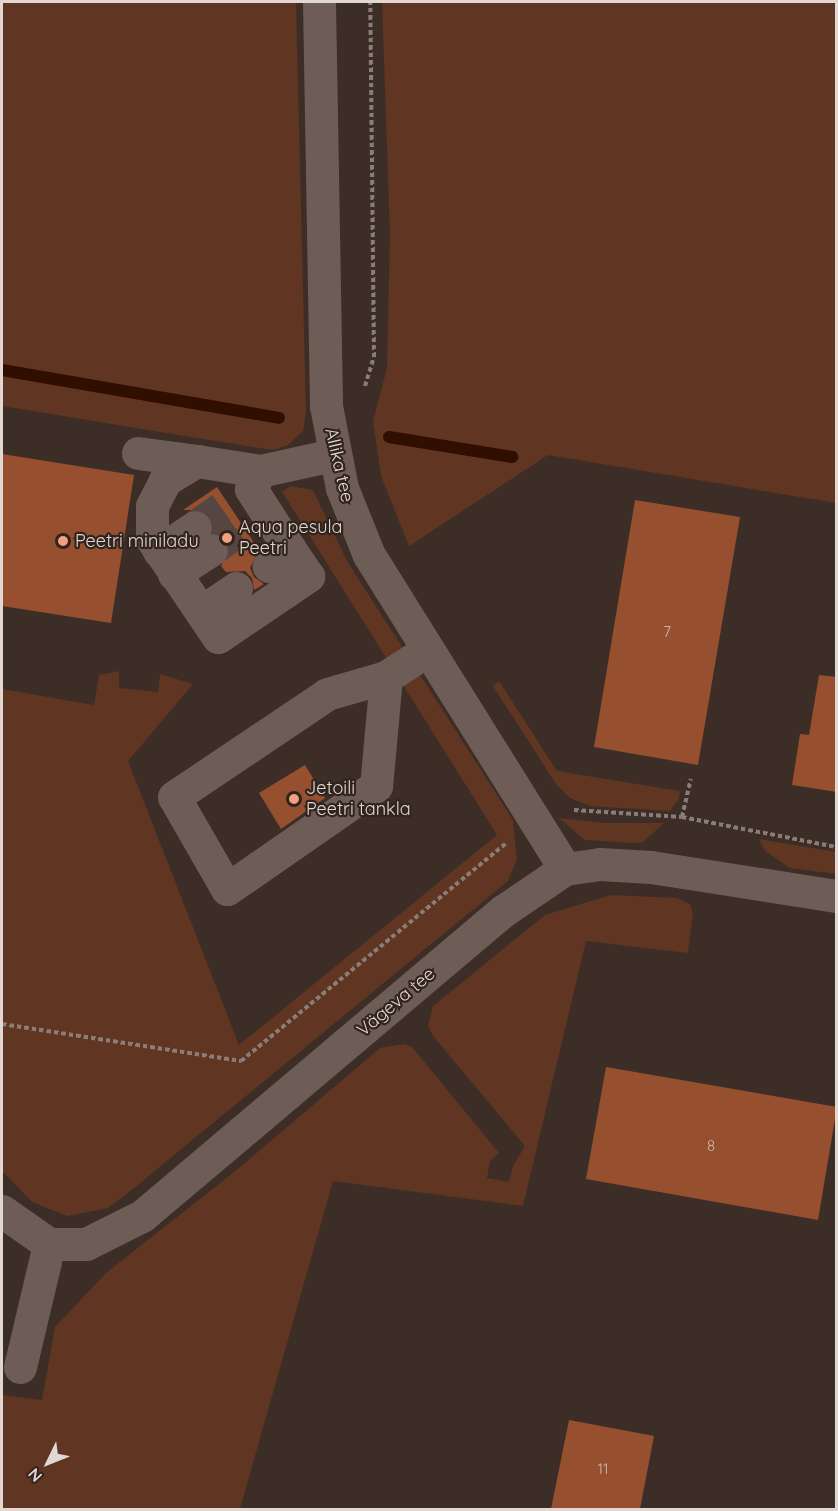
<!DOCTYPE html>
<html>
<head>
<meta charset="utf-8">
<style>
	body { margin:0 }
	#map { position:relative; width:838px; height:1511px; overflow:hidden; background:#3c2d27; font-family:Quicksand,sans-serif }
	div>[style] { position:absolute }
	.green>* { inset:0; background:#603521 }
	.stream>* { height:12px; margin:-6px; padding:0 6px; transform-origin:6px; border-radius:6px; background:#300e00 }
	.building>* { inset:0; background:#96502f }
	.minor-tunnel>* { height:33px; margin-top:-16.5px; transform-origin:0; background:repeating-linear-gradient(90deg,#554641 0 33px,transparent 0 49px) }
	.path>* { height:4px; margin-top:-2px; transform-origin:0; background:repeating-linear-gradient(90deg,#8a7d78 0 4.5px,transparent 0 7.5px) }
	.minor>* { height:33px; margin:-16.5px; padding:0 16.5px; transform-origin:16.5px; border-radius:16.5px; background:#6e5d56 }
	.dots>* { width:16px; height:16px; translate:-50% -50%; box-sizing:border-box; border:3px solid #31231d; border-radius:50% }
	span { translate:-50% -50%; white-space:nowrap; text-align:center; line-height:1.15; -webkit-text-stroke:4.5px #31231d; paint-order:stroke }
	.number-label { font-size:15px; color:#ceb5aa }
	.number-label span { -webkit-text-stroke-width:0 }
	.street-label { font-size:18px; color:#e1d7d3 }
	.poi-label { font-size:18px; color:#e1d7d3 }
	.left { translate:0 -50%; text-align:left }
	.frame { position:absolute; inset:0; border:3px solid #e1d7d3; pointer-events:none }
	.north { position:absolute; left:18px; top:1433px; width:60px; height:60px; -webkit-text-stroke:4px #31231d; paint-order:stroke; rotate:227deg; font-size:16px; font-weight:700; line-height:24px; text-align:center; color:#e1d7d3 }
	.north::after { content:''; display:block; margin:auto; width:21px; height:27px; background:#e1d7d3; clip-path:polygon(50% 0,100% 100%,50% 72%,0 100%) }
</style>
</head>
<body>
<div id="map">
	<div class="green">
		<i style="clip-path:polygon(2px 2px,296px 2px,306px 412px,303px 431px,288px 445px,273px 450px,246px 446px,2px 406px)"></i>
		<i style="clip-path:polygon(382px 2px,836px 2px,836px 503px,548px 455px,409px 546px,381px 476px,373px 421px,387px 368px,390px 234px)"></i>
		<i style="clip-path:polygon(290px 486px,313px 490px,347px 561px,513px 820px,517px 860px,508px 881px,134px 1188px,108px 1208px,67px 1216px,32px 1202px,2px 1171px,2px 689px,94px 705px,99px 675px,119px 671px,119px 688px,158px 692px,160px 674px,193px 684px,128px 761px,239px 1045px,497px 835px,286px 498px,282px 492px)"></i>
		<i style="clip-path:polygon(499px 681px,557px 771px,680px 791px,679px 799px,670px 811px,590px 806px,570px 798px,556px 784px,493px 686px)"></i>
		<i style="clip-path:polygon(559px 818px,604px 823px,664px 823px,643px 842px,634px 843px,585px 840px)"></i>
		<i style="clip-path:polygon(759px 839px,836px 852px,836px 874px,790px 868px,765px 851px)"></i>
		<i style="clip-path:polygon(611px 895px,677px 898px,690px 904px,693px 913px,688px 953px,586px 941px,523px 1206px,333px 1181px,240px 1509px,2px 1509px,2px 1395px,42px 1400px,55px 1327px,106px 1273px,239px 1168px,380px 1048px,404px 1044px,412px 1047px,499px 1153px,490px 1161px,487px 1178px,509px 1182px,513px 1166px,525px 1146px,433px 1036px,428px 1025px,433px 1006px,545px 915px)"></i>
	</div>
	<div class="stream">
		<i style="left:2px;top:370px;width:281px;rotate:9.8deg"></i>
		<i style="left:389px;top:437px;width:125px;rotate:9.2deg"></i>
	</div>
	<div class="building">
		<i style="clip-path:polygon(2px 454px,134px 475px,111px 623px,2px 606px)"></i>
		<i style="clip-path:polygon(217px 487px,259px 550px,250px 568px,254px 577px,264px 584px,254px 590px,252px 578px,245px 571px,226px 572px,221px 566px,230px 548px,226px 539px,213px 532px,210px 516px,203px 510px,183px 510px)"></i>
		<i style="clip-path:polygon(635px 500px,740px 517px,698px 765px,594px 747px)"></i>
		<i style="clip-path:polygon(819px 675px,837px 677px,837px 792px,792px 785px,800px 734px,809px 735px)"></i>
		<i style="clip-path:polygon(305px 765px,325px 798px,281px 829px,259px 793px)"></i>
		<i style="clip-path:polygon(606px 1067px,837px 1107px,818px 1220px,586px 1179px)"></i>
		<i style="clip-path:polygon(569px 1420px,654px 1436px,640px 1509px,551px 1509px)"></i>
	</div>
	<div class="minor-tunnel">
		<i style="left:195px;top:527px;width:40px;rotate:-34.9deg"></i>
		<i style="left:211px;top:550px;width:39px;rotate:-36deg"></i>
	</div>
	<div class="path">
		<i style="left:365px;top:386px;width:30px;rotate:-73deg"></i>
		<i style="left:374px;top:357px;width:355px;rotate:-90.6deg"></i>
		<i style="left:574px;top:810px;width:108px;rotate:3.7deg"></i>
		<i style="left:682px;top:817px;width:157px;rotate:11deg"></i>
		<i style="left:682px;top:817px;width:39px;rotate:-77deg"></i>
		<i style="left:2px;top:1024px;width:242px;rotate:8.8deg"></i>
		<i style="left:241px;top:1061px;width:343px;rotate:-39.4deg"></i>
	</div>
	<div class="minor">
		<i style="left:319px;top:2px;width:404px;rotate:89deg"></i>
		<i style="left:326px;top:406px;width:84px;rotate:79deg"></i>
		<i style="left:342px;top:488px;width:72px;rotate:68.1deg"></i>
		<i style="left:369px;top:555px;width:370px;rotate:58deg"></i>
		<i style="left:138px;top:453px;width:60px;rotate:7.7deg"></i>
		<i style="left:260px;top:471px;width:75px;rotate:-12.4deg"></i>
		<i style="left:159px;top:551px;width:43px;rotate:-33.7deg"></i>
		<i style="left:174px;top:574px;width:44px;rotate:-33deg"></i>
		<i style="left:236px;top:588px;width:42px;rotate:145.6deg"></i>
		<i style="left:201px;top:612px;width:88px;rotate:-123.9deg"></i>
		<i style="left:152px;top:539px;width:33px;rotate:-90deg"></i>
		<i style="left:152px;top:506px;width:29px;rotate:-63deg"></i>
		<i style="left:165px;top:480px;width:37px;rotate:-31deg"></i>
		<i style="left:197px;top:461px;width:64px;rotate:9deg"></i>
		<i style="left:260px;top:471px;width:20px;rotate:117deg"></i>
		<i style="left:251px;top:489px;width:74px;rotate:57.2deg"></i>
		<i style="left:291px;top:551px;width:27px;rotate:146deg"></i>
		<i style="left:201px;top:612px;width:30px;rotate:56deg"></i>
		<i style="left:218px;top:637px;width:82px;rotate:-34.1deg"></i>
		<i style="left:286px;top:591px;width:27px;rotate:-34deg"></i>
		<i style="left:308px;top:576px;width:30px;rotate:-124deg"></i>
		<i style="left:386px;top:677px;width:109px;rotate:95.2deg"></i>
		<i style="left:376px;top:786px;width:181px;rotate:145.3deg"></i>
		<i style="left:227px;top:889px;width:106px;rotate:-119.9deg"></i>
		<i style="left:174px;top:797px;width:184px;rotate:-33.9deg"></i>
		<i style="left:327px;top:694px;width:61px;rotate:-16.1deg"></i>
		<i style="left:386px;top:677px;width:50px;rotate:-32.7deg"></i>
		<i style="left:2px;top:1211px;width:57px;rotate:35.1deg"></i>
		<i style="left:49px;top:1244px;width:37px"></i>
		<i style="left:86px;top:1244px;width:63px;rotate:-26.6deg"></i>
		<i style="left:142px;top:1216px;width:473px;rotate:-40.2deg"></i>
		<i style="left:503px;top:911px;width:75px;rotate:-34.1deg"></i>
		<i style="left:565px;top:869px;width:34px;rotate:-8deg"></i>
		<i style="left:599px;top:864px;width:52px;rotate:3.3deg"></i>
		<i style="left:651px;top:867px;width:187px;rotate:8.9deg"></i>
		<i style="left:20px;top:1367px;width:126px;rotate:-76.7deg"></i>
	</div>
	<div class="dots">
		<i style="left:227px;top:538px;background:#f1a17d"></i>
		<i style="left:63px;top:541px;background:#f1a17d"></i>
		<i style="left:294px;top:799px;background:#f1a17d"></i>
	</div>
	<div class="number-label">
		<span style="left:667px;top:632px">7</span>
		<span style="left:711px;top:1146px">8</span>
		<span style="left:603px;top:1469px">11</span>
	</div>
	<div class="street-label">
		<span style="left:339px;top:465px;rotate:77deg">Allika tee</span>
		<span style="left:396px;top:1002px;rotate:-40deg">Vägeva tee</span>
	</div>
	<div class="poi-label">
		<span class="left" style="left:239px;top:538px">Aqua pesula<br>Peetri</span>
		<span class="left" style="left:75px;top:541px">Peetri miniladu</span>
		<span class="left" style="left:306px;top:799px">Jetoili<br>Peetri tankla</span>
	</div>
	<div class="frame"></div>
	<div class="north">N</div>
</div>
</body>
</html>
